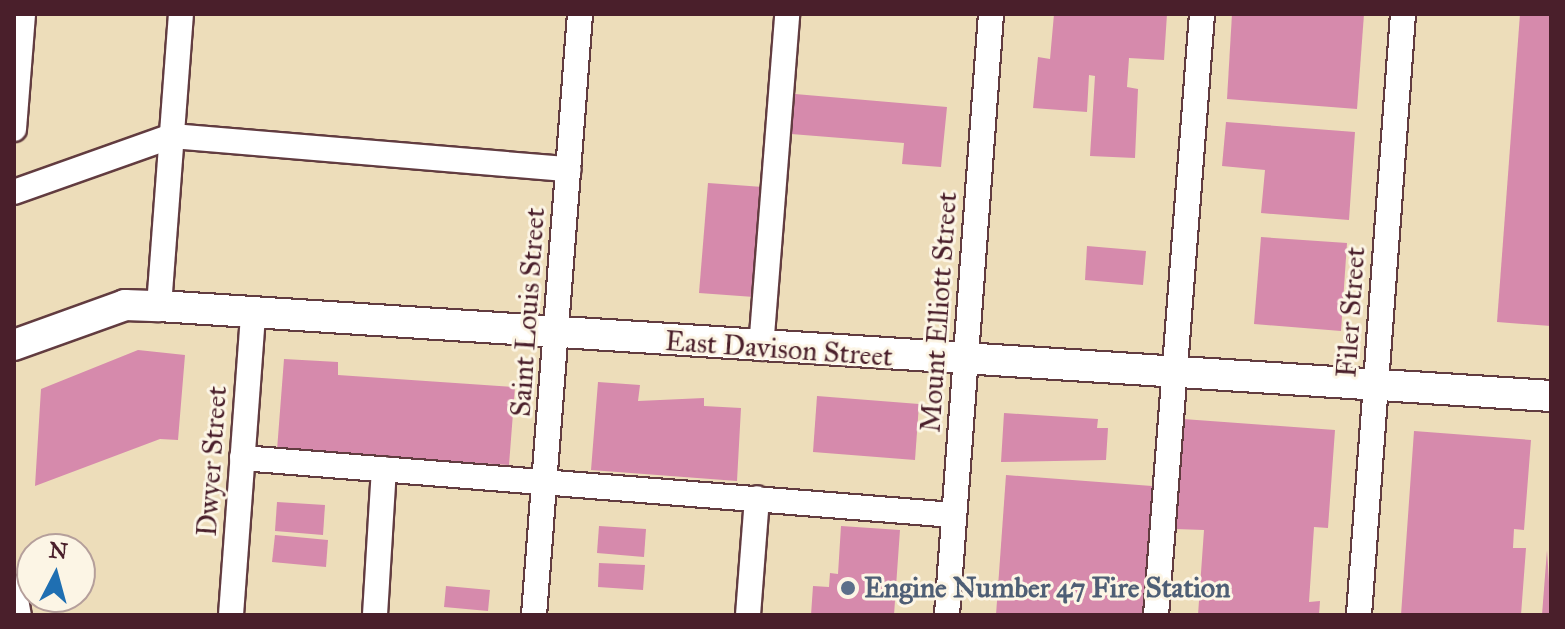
<!DOCTYPE html>
<html>
<head>
<meta charset="utf-8">
<style>
	body { margin:0 }
	#map { position:relative; width:1565px; height:629px; overflow:hidden; background:#edddba; font-family:"IM FELL Great Primer",serif }
	div>[style] { position:absolute }
	.building>* { inset:0; background:#d68aac }
	.roads { filter:drop-shadow(2px 0 #623c40) drop-shadow(-2px 0 #623c40) drop-shadow(0 2px #623c40) drop-shadow(0 -2px #623c40) }
	.minor>* { height:24px; margin:-12px; padding:0 12px; transform-origin:12px; border-radius:12px; background:#fff }
	.major>* { height:30px; margin:-15px; padding:0 15px; transform-origin:15px; border-radius:15px; background:#fff }
	.dots>* { width:22px; height:22px; translate:-50% -50%; box-sizing:border-box; border:4px solid #fcf5e5; border-radius:50% }
	span { translate:-50% -50%; white-space:nowrap; text-align:center; line-height:1.15; -webkit-text-stroke:6px #fcf5e5; paint-order:stroke }
	.street-label { font-size:28px; color:#4a1f2b }
	.service-label { font-size:28px; color:#4e5e75; font-weight:700 }
	.left { translate:0 -50%; text-align:left }
	.frame { position:absolute; inset:0; border:16px solid #4a1f2b; pointer-events:none }
	.north { position:absolute; left:16px; top:533px; width:80px; height:80px; box-sizing:border-box; background:#fcf5e5; border:2px solid #b59f9b; border-radius:50%; rotate:6deg; font-size:22px; font-weight:700; line-height:32px; text-align:center; color:#4a1f2b }
	.north::after { content:''; display:block; margin:auto; width:28px; height:36px; background:#1f6fb2; clip-path:polygon(50% 0,100% 100%,50% 72%,0 100%) }
</style>
</head>
<body>
<div id="map">
	<div class="building">
		<i style="clip-path:polygon(1054px 14px,1167px 14px,1164px 60px,1129px 58px,1127px 87px,1138px 89px,1135px 158px,1090px 156px,1095px 76px,1089px 75px,1087px 112px,1033px 108px,1038px 57px,1050px 59px)"></i>
		<i style="clip-path:polygon(1232px 14px,1364px 14px,1357px 109px,1227px 99px)"></i>
		<i style="clip-path:polygon(1520px 14px,1551px 14px,1551px 326px,1497px 322px)"></i>
		<i style="clip-path:polygon(795px 94px,947px 107px,941px 167px,902px 164px,904px 143px,791px 134px)"></i>
		<i style="clip-path:polygon(1226px 122px,1355px 132px,1349px 220px,1261px 213px,1265px 170px,1222px 166px)"></i>
		<i style="clip-path:polygon(708px 183px,763px 187px,754px 297px,699px 293px)"></i>
		<i style="clip-path:polygon(1261px 237px,1347px 243px,1341px 331px,1254px 324px)"></i>
		<i style="clip-path:polygon(1087px 246px,1146px 251px,1143px 285px,1085px 280px)"></i>
		<i style="clip-path:polygon(138px 350px,185px 355px,178px 440px,160px 439px,35px 486px,41px 389px)"></i>
		<i style="clip-path:polygon(284px 359px,338px 362px,338px 375px,515px 387px,509px 465px,277px 450px)"></i>
		<i style="clip-path:polygon(598px 382px,640px 385px,638px 401px,704px 398px,704px 406px,741px 408px,737px 481px,591px 470px)"></i>
		<i style="clip-path:polygon(817px 396px,919px 404px,915px 460px,813px 452px)"></i>
		<i style="clip-path:polygon(1004px 413px,1098px 419px,1097px 428px,1108px 428px,1106px 460px,1001px 462px)"></i>
		<i style="clip-path:polygon(1183px 419px,1335px 430px,1328px 528px,1314px 527px,1309px 602px,1320px 601px,1319px 615px,1198px 615px,1204px 530px,1175px 529px)"></i>
		<i style="clip-path:polygon(1414px 431px,1531px 440px,1524px 530px,1514px 529px,1513px 548px,1526px 548px,1521px 615px,1401px 615px)"></i>
		<i style="clip-path:polygon(1006px 475px,1152px 486px,1144px 615px,996px 615px)"></i>
		<i style="clip-path:polygon(277px 502px,325px 505px,323px 535px,275px 531px)"></i>
		<i style="clip-path:polygon(599px 526px,646px 529px,644px 557px,597px 553px)"></i>
		<i style="clip-path:polygon(841px 526px,900px 530px,894px 615px,811px 615px,813px 586px,829px 587px,830px 573px,838px 574px)"></i>
		<i style="clip-path:polygon(275px 535px,328px 540px,326px 567px,272px 562px)"></i>
		<i style="clip-path:polygon(1547px 550px,1551px 615px,1542px 615px)"></i>
		<i style="clip-path:polygon(599px 563px,645px 565px,643px 590px,598px 587px)"></i>
		<i style="clip-path:polygon(446px 586px,490px 590px,488px 611px,444px 607px)"></i>
	</div>
	<div class="roads">
		<div class="minor">
			<i style="left:14px;top:129px;width:115px;rotate:-85.5deg"></i>
			<i style="left:14px;top:192px;width:168px;rotate:-19.5deg"></i>
			<i style="left:172px;top:136px;width:398px;rotate:4.8deg"></i>
			<i style="left:159px;top:306px;width:293px;rotate:-85.7deg"></i>
			<i style="left:761px;top:348px;width:335px;rotate:-85.5deg"></i>
			<i style="left:242px;top:458px;width:714px;rotate:4.58deg"></i>
			<i style="left:14px;top:588px;width:27px;rotate:80deg"></i>
			<i style="left:231px;top:615px;width:304px;rotate:-85.8deg"></i>
			<i style="left:375px;top:615px;width:146px;rotate:-86.5deg"></i>
			<i style="left:534px;top:615px;width:603px;rotate:-85.62deg"></i>
			<i style="left:748px;top:615px;width:117px;rotate:-85.6deg"></i>
			<i style="left:947px;top:615px;width:603px;rotate:-85.81deg"></i>
			<i style="left:1156px;top:615px;width:603px;rotate:-85.62deg"></i>
			<i style="left:1359px;top:615px;width:603px;rotate:-85.81deg"></i>
		</div>
		<div class="major">
			<i style="left:14px;top:345px;width:118px;rotate:-19.8deg"></i>
			<i style="left:125px;top:305px;width:34px;rotate:2deg"></i>
			<i style="left:159px;top:306px;width:1395px;rotate:3.7deg"></i>
		</div>
	</div>
	<div class="dots">
		<i style="left:848px;top:588px;background:#5c6f8a"></i>
	</div>
	<div class="street-label">
		<span style="left:528px;top:312px;rotate:-86deg">Saint Louis Street</span>
		<span style="left:939px;top:312px;rotate:-86deg">Mount Elliott Street</span>
		<span style="left:1351px;top:312px;rotate:-86deg">Filer Street</span>
		<span style="left:779px;top:349px;rotate:4deg">East Davison Street</span>
		<span style="left:212px;top:461px;rotate:-86deg">Dwyer Street</span>
	</div>
	<div class="service-label">
		<span class="left" style="left:864px;top:588px">Engine Number 47 Fire Station</span>
	</div>
	<div class="frame"></div>
	<div class="north">N</div>
</div>
</body>
</html>
